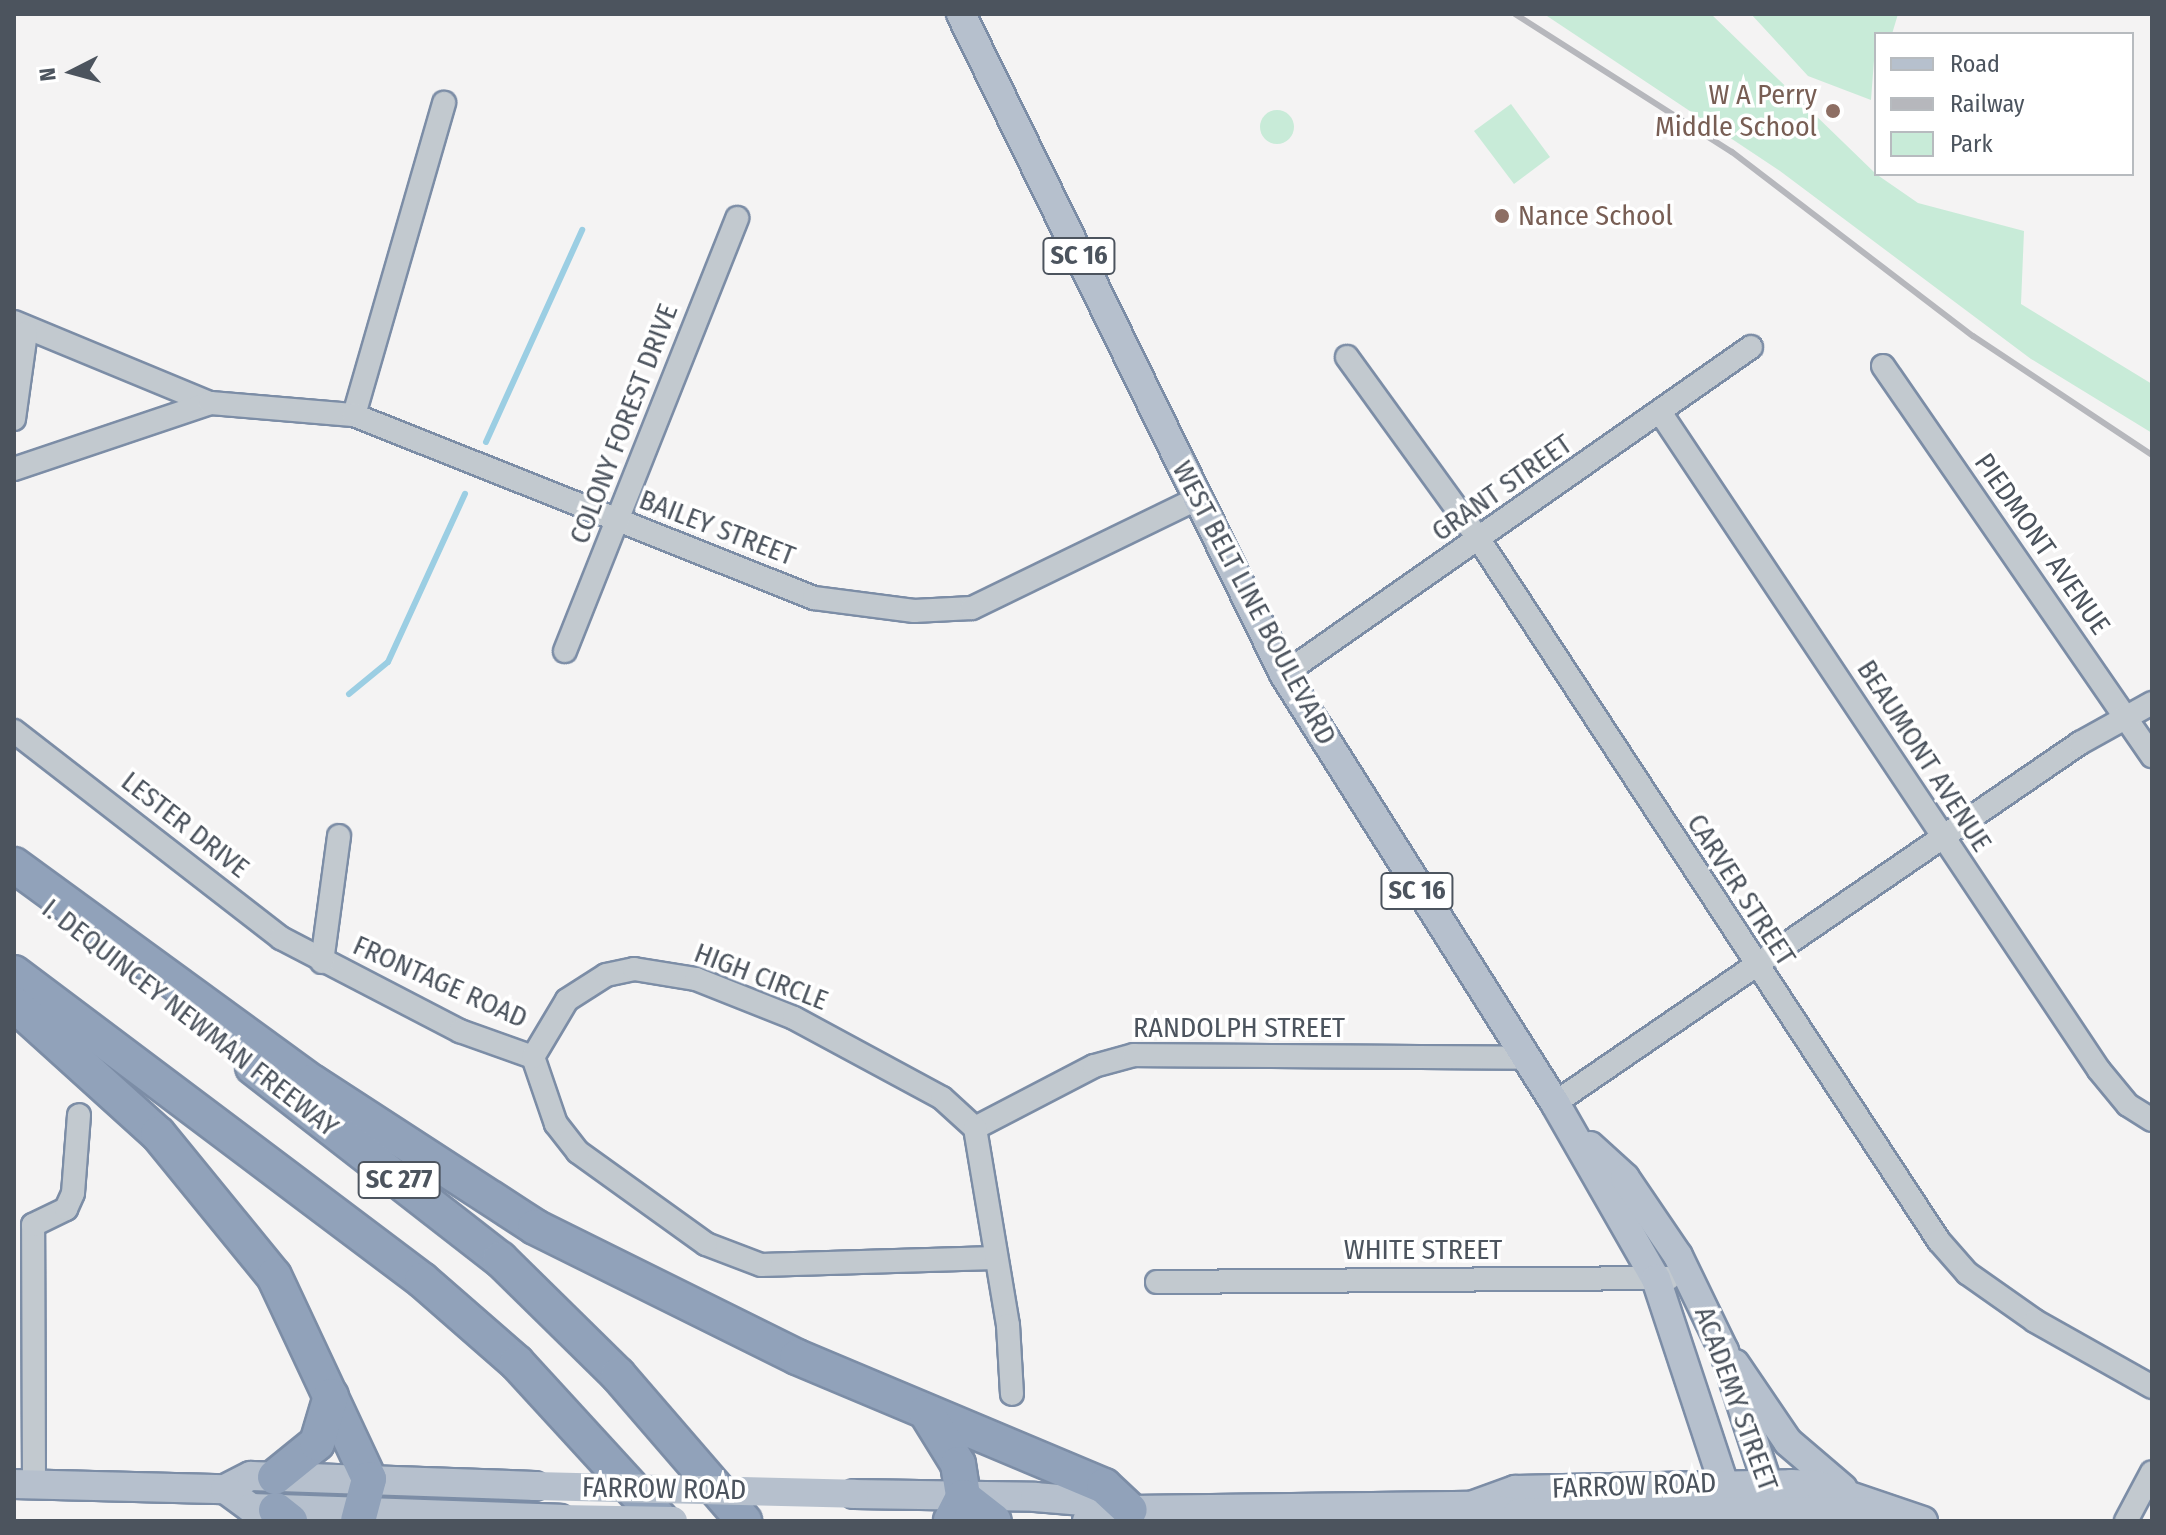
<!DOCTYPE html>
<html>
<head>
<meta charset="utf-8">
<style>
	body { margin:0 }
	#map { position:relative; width:2166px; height:1535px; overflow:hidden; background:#f4f3f3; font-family:"Fira Sans Condensed",sans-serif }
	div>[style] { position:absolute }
	.green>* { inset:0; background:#c8ebd8 }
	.round { border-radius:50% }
	.stream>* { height:6px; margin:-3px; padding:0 3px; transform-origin:3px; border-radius:3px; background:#9bcee3 }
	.roads { filter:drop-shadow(2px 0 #7c8da6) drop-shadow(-2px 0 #7c8da6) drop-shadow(0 2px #7c8da6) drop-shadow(0 -2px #7c8da6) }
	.minor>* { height:22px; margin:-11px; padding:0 11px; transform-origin:11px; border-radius:11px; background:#c2c9cf }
	.major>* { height:28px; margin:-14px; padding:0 14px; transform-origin:14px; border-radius:14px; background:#b6c0cd }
	.highway>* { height:34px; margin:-17px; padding:0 17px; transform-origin:17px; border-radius:17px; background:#91a2ba }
	.rail>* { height:6px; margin:-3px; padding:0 3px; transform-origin:3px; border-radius:3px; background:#b6b7bc }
	.major-bridge>* { height:28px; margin:-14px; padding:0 14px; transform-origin:14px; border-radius:14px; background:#b6c0cd }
	.dots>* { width:22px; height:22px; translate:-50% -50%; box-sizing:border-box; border:4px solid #fff; border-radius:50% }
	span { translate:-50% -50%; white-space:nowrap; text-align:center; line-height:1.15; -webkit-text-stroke:7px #fff; paint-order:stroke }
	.shield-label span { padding:2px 6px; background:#fff; border:2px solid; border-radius:6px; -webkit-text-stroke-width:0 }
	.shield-label { font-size:26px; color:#4c545e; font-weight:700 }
	.education-label { font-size:28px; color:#785e54 }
	.right { translate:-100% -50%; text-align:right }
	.left { translate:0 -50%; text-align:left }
	.street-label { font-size:28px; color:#4c545e }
	.frame { position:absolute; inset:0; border:16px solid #4c545e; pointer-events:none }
	.legend { position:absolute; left:1874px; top:32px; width:260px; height:144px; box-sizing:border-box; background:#fff; border:2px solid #b7bbbf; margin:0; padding:10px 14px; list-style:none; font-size:24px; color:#4c545e }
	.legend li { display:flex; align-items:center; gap:16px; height:40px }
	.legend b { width:40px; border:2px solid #b7bbbf }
	.north { position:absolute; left:32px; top:32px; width:80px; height:80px; -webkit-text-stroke:6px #fff; paint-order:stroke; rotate:264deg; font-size:22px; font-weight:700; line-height:32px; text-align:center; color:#4c545e }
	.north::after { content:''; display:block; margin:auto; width:28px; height:36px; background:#4c545e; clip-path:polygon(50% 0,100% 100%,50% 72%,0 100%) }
</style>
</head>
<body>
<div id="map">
	<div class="green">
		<i style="clip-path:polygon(1544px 14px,1711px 14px,1876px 174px,1918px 203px,2024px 231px,2021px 304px,2152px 384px,2152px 433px,2031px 359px,1780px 171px)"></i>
		<i style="clip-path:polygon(1751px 14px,1898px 14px,1892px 34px,1876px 34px,1871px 100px,1808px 76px)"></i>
		<i style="clip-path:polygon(1511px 104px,1550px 157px,1514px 184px,1474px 131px)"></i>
		<i class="round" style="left:1260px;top:110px;width:34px;height:34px"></i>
	</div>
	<div class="stream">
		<i style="left:486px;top:442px;width:233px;rotate:-65.6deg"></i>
		<i style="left:349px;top:694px;width:50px;rotate:-39.4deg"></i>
		<i style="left:388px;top:662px;width:185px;rotate:-65.4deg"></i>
	</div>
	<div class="roads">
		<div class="minor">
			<i style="left:14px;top:322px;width:212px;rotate:22.5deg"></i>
			<i style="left:1347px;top:357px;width:227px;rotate:54.1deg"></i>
			<i style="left:1480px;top:541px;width:837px;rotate:56.75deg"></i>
			<i style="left:1939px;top:1241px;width:43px;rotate:48.8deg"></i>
			<i style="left:1967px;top:1273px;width:83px;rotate:35.2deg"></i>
			<i style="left:2035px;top:1321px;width:134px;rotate:29.4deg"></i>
			<i style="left:1883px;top:366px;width:474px;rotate:55.4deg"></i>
			<i style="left:1660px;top:412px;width:791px;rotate:56.29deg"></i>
			<i style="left:2099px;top:1070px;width:45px;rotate:50.4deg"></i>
			<i style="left:2128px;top:1105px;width:28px;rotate:32deg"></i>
			<i style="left:354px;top:415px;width:325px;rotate:-73.9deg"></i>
			<i style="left:14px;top:419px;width:87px;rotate:-82.1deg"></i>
			<i style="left:14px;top:469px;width:207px;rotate:-18.6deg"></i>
			<i style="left:210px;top:403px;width:144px;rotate:4.8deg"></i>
			<i style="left:354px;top:415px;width:495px;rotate:21.7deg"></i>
			<i style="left:814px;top:598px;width:101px;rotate:7.4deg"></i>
			<i style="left:914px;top:611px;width:58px;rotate:-3deg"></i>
			<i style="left:972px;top:608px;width:249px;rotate:-25.9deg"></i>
			<i style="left:565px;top:651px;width:466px;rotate:-68.3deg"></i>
			<i style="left:1284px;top:674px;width:570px;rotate:-35deg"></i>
			<i style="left:14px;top:731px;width:338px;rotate:37.8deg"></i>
			<i style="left:281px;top:938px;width:202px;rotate:27.5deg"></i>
			<i style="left:460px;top:1031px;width:77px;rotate:19.6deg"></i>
			<i style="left:322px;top:962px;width:127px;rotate:-82.3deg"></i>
			<i style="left:1555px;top:1103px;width:637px;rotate:-34.44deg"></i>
			<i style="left:2080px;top:743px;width:82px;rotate:-29.1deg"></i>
			<i style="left:975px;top:1128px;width:134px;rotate:-27.5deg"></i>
			<i style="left:1094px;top:1066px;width:41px;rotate:-15.4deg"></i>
			<i style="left:1134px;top:1055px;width:386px;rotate:0.4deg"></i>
			<i style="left:995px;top:1258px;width:234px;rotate:178.3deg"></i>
			<i style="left:761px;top:1265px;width:59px;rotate:-159.1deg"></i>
			<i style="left:706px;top:1244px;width:158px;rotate:-144.3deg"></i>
			<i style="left:578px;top:1152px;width:36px;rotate:-128deg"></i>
			<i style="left:556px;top:1124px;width:71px;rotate:-108.9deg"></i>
			<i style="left:533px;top:1057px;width:66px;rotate:-59.2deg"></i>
			<i style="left:567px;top:1000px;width:46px;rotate:-32.7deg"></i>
			<i style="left:606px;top:975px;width:29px;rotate:-12deg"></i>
			<i style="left:634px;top:969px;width:63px;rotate:9.2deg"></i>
			<i style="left:696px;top:979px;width:105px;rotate:21.7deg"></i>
			<i style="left:794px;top:1018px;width:168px;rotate:28.4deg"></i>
			<i style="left:942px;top:1098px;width:45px;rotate:42.3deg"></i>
			<i style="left:975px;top:1128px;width:200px;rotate:80.5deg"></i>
			<i style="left:1008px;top:1325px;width:69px;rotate:86.7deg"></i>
			<i style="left:1157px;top:1282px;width:512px;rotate:-0.45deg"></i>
			<i style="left:34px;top:1485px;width:260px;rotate:-90.2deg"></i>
			<i style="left:33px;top:1225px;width:37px;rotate:-26deg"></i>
			<i style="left:66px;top:1209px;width:17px;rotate:-66deg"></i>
			<i style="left:73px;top:1193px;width:78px;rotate:-85.6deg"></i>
			<i style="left:2126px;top:1521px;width:55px;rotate:-62deg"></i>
		</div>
		<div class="major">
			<i style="left:961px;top:14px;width:735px;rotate:63.92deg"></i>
			<i style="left:1284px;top:674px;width:507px;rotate:57.72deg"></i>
			<i style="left:1555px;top:1103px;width:203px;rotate:60.2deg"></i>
			<i style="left:1656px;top:1279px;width:255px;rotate:71.7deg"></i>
			<i style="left:1590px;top:1146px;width:47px;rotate:42.4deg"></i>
			<i style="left:1625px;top:1178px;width:94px;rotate:55.8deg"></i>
			<i style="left:1678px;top:1256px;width:106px;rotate:64.2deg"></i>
			<i style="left:1724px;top:1351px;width:155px;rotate:71.9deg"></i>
			<i style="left:1735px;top:1364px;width:94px;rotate:55.8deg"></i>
			<i style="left:1788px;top:1442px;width:72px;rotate:40.5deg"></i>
			<i style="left:14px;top:1484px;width:211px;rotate:1.4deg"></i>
			<i style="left:225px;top:1489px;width:29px;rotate:-27deg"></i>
			<i style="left:251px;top:1476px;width:284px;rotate:2deg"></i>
			<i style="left:225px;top:1489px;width:32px;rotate:36deg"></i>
			<i style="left:251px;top:1508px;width:309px;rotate:2deg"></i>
			<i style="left:854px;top:1494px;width:181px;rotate:0.9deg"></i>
			<i style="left:1035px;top:1497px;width:48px;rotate:4.8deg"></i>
			<i style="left:1083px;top:1501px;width:22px;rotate:30deg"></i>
			<i style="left:1474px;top:1505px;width:44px;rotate:-20.1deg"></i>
			<i style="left:1515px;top:1490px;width:276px;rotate:-1.2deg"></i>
			<i style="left:1791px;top:1484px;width:26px;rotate:2deg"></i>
			<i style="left:1817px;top:1485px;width:112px;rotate:18.8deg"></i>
			<i style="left:1087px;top:1521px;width:44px;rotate:-14.3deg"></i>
			<i style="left:1130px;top:1510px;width:343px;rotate:-0.7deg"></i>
			<i style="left:1473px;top:1506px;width:46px;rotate:8.8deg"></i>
			<i style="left:1518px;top:1513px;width:372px;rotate:-0.3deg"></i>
		</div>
		<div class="highway">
			<i style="left:14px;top:865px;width:369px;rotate:36.1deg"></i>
			<i style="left:312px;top:1082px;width:266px;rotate:33deg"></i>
			<i style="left:535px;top:1227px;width:292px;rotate:26.4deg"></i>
			<i style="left:797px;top:1357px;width:333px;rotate:22.8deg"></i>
			<i style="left:1104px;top:1486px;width:35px;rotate:43deg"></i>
			<i style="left:14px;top:973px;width:511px;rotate:36.96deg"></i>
			<i style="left:422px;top:1280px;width:126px;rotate:41.1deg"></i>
			<i style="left:517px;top:1363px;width:214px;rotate:47.5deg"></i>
			<i style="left:14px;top:1004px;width:194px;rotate:42.1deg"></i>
			<i style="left:158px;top:1134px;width:183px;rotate:50.8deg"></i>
			<i style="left:274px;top:1276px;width:224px;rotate:64.9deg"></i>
			<i style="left:369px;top:1479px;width:43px;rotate:104.7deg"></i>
			<i style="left:253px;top:1067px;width:313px;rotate:37.9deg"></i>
			<i style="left:500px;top:1259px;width:165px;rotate:44.5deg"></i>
			<i style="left:618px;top:1375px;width:193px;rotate:49.2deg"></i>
			<i style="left:926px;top:1412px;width:61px;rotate:58.4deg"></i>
			<i style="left:958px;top:1464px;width:33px;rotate:81deg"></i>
			<i style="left:963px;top:1497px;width:27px;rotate:117deg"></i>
			<i style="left:275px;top:1477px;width:54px;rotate:-39deg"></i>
			<i style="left:317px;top:1443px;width:49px;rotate:-73.4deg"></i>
			<i style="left:963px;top:1497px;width:39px;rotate:38deg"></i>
			<i style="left:276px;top:1510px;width:18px;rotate:38deg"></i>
		</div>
	</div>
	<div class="rail">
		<i style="left:1515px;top:14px;width:257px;rotate:32.5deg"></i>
		<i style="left:1732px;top:152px;width:303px;rotate:37.4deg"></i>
		<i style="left:1973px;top:336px;width:215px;rotate:33.6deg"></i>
	</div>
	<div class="major-bridge">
		<i style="left:535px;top:1486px;width:319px;rotate:1.4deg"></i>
		<i style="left:560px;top:1519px;width:113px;rotate:1deg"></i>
	</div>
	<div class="dots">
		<i style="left:1833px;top:111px;background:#8d6e63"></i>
		<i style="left:1502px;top:216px;background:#8d6e63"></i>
	</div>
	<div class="shield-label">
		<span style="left:1079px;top:256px">SC 16</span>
		<span style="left:1417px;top:891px">SC 16</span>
		<span style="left:399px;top:1180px">SC 277</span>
	</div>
	<div class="education-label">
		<span class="right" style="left:1817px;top:111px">W A Perry<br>Middle School</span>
		<span class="left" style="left:1518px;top:216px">Nance School</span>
	</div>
	<div class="street-label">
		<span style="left:624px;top:424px;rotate:-69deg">COLONY FOREST DRIVE</span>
		<span style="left:1502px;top:488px;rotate:-35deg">GRANT STREET</span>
		<span style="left:717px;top:528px;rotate:21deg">BAILEY STREET</span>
		<span style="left:2042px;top:544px;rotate:55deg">PIEDMONT AVENUE</span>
		<span style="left:1254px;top:603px;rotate:62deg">WEST BELT LINE BOULEVARD</span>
		<span style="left:1924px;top:756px;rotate:57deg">BEAUMONT AVENUE</span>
		<span style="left:185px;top:825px;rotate:38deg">LESTER DRIVE</span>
		<span style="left:1741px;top:890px;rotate:57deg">CARVER STREET</span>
		<span style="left:761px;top:977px;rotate:21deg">HIGH CIRCLE</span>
		<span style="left:440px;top:982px;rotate:24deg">FRONTAGE ROAD</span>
		<span style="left:190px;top:1018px;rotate:38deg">I. DEQUINCEY NEWMAN FREEWAY</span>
		<span style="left:1239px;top:1028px">RANDOLPH STREET</span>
		<span style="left:1423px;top:1250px">WHITE STREET</span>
		<span style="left:1736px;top:1399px;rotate:70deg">ACADEMY STREET</span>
		<span style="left:1634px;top:1486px;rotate:-2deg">FARROW ROAD</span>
		<span style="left:664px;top:1489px;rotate:1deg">FARROW ROAD</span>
	</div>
	<div class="frame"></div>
	<ul class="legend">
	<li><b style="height:10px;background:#b6c0cd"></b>Road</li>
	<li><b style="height:10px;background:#b6b7bc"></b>Railway</li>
	<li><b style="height:22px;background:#c8ebd8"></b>Park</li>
	</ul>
	<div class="north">N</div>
</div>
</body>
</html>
